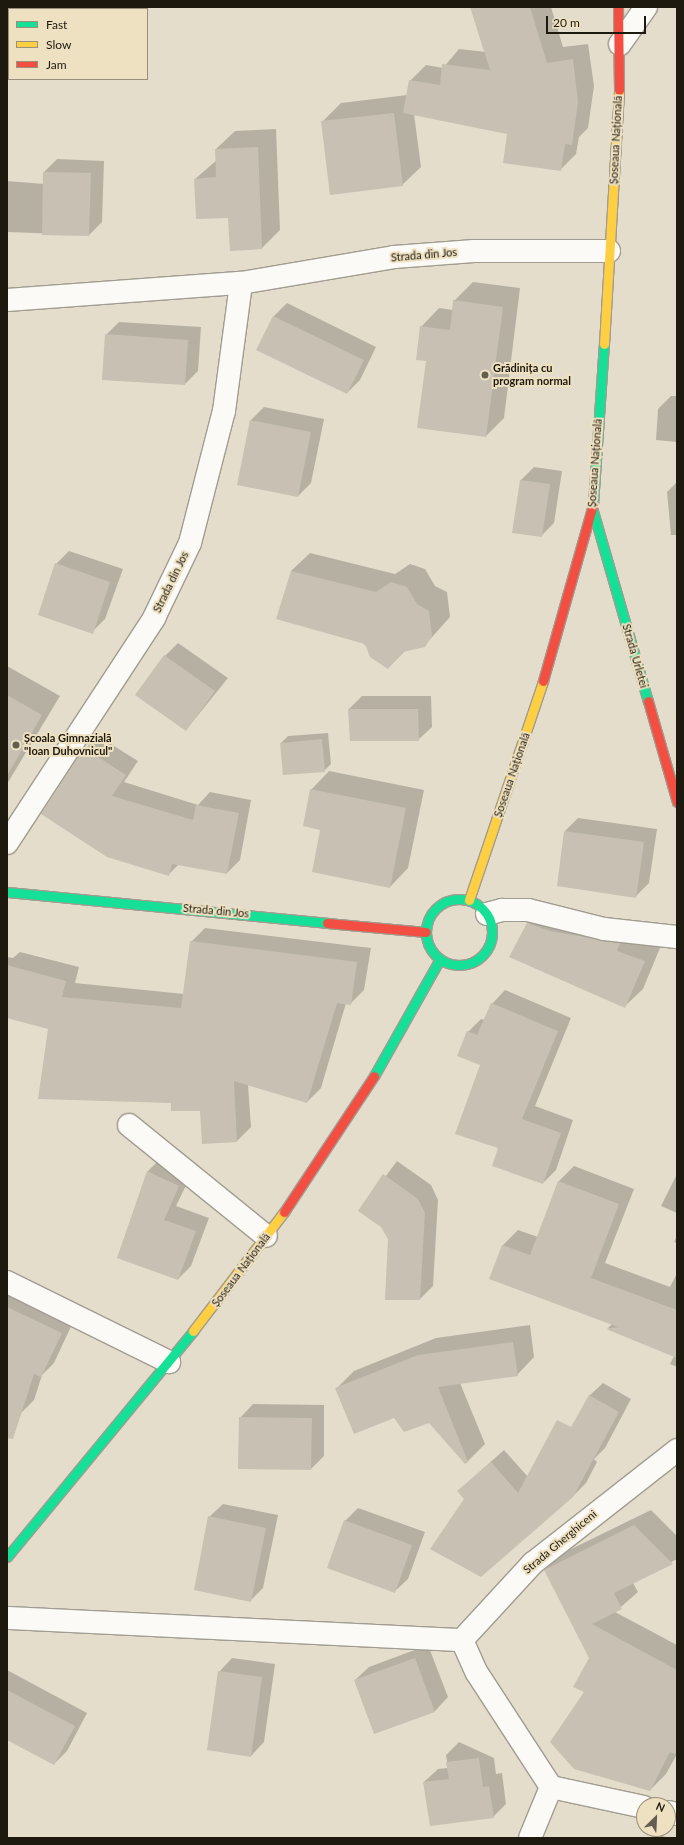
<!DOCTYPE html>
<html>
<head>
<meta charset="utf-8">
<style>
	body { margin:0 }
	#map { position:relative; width:684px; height:1845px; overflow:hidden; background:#e4ddcc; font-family:Lato,sans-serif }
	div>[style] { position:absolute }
	.shadow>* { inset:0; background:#0003 }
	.building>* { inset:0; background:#c7c0b3 }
	.roads { filter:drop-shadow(1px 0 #a19c90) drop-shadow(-1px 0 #a19c90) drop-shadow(0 1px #a19c90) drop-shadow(0 -1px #a19c90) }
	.street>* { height:22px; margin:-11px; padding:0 11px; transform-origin:11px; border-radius:11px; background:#fbfaf7 }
	.fast>* { height:9px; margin:-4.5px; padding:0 4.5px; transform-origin:4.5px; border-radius:4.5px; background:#16e098 }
	.fast>.ring { margin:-4.5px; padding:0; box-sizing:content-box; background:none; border:9px solid #16e098; border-radius:50% }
	.slow>* { height:9px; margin:-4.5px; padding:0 4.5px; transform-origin:4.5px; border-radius:4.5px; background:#ffcf43 }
	.jam>* { height:9px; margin:-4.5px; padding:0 4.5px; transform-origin:4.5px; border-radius:4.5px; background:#f24e42 }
	.dots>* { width:11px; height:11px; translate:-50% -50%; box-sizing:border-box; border:2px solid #eee1c2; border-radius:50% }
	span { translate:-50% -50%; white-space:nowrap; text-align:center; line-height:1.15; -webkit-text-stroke:4px #eee1c2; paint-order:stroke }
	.street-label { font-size:11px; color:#1e190e }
	.poi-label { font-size:11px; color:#1e190e; font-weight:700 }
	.left { translate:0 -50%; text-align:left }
	.frame { position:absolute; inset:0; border:8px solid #1e190e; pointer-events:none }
	.legend { position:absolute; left:8px; top:8px; width:140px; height:72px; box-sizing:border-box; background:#eee1c2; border:1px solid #9b917a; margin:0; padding:5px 7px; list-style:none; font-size:12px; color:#1e190e }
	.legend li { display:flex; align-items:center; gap:8px; height:20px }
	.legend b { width:20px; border:1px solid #9b917a }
	.north { position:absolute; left:636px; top:1797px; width:40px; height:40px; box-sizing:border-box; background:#eee1c2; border:1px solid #9b917a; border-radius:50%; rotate:24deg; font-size:11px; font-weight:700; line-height:16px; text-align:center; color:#1e190e }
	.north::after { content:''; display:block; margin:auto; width:14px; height:18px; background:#635e50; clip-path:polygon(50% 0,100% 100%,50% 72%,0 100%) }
	.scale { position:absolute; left:546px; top:16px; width:100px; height:18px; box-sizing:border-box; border:2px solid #1e190e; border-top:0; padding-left:5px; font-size:12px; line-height:14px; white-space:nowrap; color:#1e190e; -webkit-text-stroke:3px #eee1c2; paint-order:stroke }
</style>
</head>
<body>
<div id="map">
	<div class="shadow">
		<i style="clip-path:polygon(471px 7px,551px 7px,563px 47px,588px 44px,594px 86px,588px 128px,579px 137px,576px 154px,560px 170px,508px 133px,414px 114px,421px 167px,402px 185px,322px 122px,341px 103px,407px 95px,410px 81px,426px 65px,443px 68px,459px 49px,486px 52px)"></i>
		<i style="clip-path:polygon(276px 129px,280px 230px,262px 248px,195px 179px,217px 160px,216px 149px,235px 131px)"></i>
		<i style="clip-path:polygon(57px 159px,104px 161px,102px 222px,89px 235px,7px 232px,7px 181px,44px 184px,44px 172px)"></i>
		<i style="clip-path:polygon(473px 282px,520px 288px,504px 418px,486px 436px,427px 360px,421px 327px,439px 308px,453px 310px,454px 301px)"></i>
		<i style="clip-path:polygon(287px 303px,376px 347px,360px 380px,347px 393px,258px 349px,274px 316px)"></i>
		<i style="clip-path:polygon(119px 322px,201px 327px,198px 371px,185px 384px,106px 335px)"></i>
		<i style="clip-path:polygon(671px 396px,677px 396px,677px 442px,656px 440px,658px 409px)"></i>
		<i style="clip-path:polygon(264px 407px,324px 419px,311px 483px,298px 496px,251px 420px)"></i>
		<i style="clip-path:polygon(534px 467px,562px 471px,554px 523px,541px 536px,520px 481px)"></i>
		<i style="clip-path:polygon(677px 482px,677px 535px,671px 535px,667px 492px)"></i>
		<i style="clip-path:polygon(69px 551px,123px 569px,105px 619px,92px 632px,56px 564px)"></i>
		<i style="clip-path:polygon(310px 553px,395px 574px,410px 564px,425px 569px,435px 586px,447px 592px,450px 617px,424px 646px,405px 651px,388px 668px,291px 571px)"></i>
		<i style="clip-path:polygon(178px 643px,228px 678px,186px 730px,165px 656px)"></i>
		<i style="clip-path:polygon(7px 666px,60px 696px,7px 784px)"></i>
		<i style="clip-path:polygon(362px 696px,431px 696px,432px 727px,418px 740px,349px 709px)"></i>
		<i style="clip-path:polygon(328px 733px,331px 764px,324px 771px,284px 774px,281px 743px,288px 736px)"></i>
		<i style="clip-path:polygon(98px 736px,138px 761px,124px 782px,198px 805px,210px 792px,251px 800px,240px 860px,227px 873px,179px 864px,168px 875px,107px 856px,85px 749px)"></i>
		<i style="clip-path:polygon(329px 771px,424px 790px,408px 868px,390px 887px,322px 829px,311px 790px)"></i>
		<i style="clip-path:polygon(578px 818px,657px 829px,649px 883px,636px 896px,565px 831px)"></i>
		<i style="clip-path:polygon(546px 905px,662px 943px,643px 989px,624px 1007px,528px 924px)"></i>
		<i style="clip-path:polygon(205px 928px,371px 948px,364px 990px,350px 1004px,346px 1003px,321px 1088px,307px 1102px,248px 1085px,251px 1127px,237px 1141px,203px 1143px,201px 1110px,172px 1102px,49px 1028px,7px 1017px,7px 957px,13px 958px,20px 952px,79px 967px,75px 983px,184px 994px,191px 942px)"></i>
		<i style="clip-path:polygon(505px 990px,571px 1018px,535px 1106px,573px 1120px,556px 1170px,543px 1183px,499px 1148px,481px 1065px,468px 1032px,481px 1019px,485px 1020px,492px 1004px)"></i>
		<i style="clip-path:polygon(161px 1158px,192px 1173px,176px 1206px,209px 1218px,191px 1266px,178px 1279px,118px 1257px,148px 1171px)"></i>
		<i style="clip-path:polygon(397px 1161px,431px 1185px,438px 1200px,433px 1286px,420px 1299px,382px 1226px,360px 1211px)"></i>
		<i style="clip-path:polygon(574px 1166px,634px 1189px,605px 1263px,670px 1287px,677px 1273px,677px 1367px,670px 1364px,674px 1356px,608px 1328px,612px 1324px,491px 1278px,503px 1245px,518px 1230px,538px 1237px,559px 1181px)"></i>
		<i style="clip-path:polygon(677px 1174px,677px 1213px,661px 1206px)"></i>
		<i style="clip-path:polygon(677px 1236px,677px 1243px,674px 1242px)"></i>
		<i style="clip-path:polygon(7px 1288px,74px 1320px,54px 1363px,42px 1375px,34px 1400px,21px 1413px,7px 1409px)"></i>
		<i style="clip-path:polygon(530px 1325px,534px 1357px,517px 1375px,460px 1383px,485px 1444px,467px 1462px,429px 1422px,394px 1417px,337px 1388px,354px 1371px,436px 1338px)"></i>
		<i style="clip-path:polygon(603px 1383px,631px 1399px,605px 1448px,594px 1459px,597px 1462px,586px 1483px,573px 1496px,466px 1499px,458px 1491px,504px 1450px,528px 1477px,569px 1434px,589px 1396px)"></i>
		<i style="clip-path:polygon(253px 1404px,324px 1405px,324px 1456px,311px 1469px,240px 1418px)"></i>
		<i style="clip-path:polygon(223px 1504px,278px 1515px,263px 1588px,250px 1601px,209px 1517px)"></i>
		<i style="clip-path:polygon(358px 1508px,425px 1532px,408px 1579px,394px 1592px,345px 1521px)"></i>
		<i style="clip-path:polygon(651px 1510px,677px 1536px,677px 1559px,633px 1583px,638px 1592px,615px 1612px,677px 1645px,677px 1754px,666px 1774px,650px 1790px,585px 1691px,590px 1658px,545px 1570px,561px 1554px)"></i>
		<i style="clip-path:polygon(428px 1645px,448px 1697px,435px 1711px,375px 1733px,355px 1680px,369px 1667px)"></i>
		<i style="clip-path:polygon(232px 1658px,275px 1664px,264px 1742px,251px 1756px,219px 1672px)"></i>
		<i style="clip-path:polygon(7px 1670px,87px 1713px,67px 1751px,54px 1764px,7px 1739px)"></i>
		<i style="clip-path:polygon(459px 1742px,494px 1758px,496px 1774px,502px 1773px,506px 1804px,493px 1817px,424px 1782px,438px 1769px,448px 1768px,446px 1755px)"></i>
		<i style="clip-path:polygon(656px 1833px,668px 1838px,650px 1838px)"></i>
	</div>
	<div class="building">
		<i style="clip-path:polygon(470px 7px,530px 7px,547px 63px,573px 59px,578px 102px,572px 145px,565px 144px,561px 171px,503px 163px,507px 134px,403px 113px,409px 80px,440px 85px,442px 64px,490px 70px)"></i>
		<i style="clip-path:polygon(394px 113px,403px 186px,330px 195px,321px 121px)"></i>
		<i style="clip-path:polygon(258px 147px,262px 249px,230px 251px,228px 218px,196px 219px,194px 179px,216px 177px,215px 149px)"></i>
		<i style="clip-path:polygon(43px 172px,91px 173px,89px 236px,42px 235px)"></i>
		<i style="clip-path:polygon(453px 300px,503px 307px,486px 437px,417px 428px,426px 361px,416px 360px,420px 326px,450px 330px)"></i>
		<i style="clip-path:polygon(273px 316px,364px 360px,347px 394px,256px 350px)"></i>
		<i style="clip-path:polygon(105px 334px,188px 340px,185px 385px,102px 380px)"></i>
		<i style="clip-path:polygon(250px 420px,311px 432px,298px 497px,237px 485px)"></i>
		<i style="clip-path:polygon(520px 480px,550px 484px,542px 537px,512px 533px)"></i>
		<i style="clip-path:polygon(55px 563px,110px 582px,93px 634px,38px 615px)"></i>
		<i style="clip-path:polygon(291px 571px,376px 592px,391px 582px,407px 587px,417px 604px,429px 611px,432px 636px,425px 647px,403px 652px,388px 669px,370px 657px,365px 644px,276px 619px)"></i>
		<i style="clip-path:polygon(164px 655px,215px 691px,186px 731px,135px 695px)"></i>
		<i style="clip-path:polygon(7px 695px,42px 715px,7px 776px)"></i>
		<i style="clip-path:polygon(348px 709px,418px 709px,419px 741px,350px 741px)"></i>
		<i style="clip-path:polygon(322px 739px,325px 772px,283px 775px,280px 743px)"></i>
		<i style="clip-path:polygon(84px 748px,126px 775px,112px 796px,193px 820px,196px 805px,239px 813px,227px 874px,172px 864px,169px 876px,107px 857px,41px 814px)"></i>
		<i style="clip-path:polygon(310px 789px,406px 808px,390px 888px,312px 872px,320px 830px,303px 826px)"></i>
		<i style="clip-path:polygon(564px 831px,644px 842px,636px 898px,557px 886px)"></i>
		<i style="clip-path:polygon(527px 923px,550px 931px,620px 943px,617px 951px,645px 961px,625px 1008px,509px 957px)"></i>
		<i style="clip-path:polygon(190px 941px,357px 962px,351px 1005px,337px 1003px,307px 1103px,234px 1081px,237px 1142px,202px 1144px,200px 1111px,171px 1111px,171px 1103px,38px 1099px,48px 1029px,7px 1018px,7px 965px,66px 981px,62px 997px,181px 1008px)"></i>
		<i style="clip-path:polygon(491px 1003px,558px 1031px,522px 1119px,561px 1133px,543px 1184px,492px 1166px,498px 1148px,455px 1134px,480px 1065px,457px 1056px,467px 1031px,477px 1035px)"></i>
		<i style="clip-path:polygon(147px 1171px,179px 1186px,164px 1220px,196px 1231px,178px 1280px,117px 1258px)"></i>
		<i style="clip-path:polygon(383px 1174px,418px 1199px,425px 1213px,420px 1300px,385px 1300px,388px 1239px,381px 1227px,358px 1211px)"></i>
		<i style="clip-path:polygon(558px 1181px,619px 1204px,591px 1278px,677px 1310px,677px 1358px,606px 1329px,618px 1327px,489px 1279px,502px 1245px,530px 1255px)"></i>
		<i style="clip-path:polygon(7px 1307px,62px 1333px,41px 1377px,34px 1374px,13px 1439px,7px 1438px)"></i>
		<i style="clip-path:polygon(513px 1342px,518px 1376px,438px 1387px,468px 1462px,465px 1464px,429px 1423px,404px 1432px,394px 1418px,354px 1434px,335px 1388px,418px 1355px)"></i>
		<i style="clip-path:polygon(589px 1395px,619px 1412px,573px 1497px,481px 1577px,430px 1549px,464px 1499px,457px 1491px,491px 1462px,518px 1493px,557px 1420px,571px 1427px)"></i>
		<i style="clip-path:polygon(239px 1417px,312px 1418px,311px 1470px,238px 1469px)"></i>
		<i style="clip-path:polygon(208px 1516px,266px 1528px,251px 1602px,194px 1590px)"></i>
		<i style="clip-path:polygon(344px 1520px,412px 1545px,395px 1593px,327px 1568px)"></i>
		<i style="clip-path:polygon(634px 1525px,673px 1564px,614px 1593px,622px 1609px,592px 1624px,677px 1670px,677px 1755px,670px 1752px,650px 1791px,574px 1769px,550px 1742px,584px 1692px,573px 1687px,589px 1658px,544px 1570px)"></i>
		<i style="clip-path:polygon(415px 1658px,435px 1712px,374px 1734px,354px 1680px)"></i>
		<i style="clip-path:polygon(218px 1671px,262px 1677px,251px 1757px,207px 1750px)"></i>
		<i style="clip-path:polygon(7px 1690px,75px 1726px,54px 1765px,7px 1740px)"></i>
		<i style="clip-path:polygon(479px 1758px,483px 1787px,489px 1786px,494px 1818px,430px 1826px,423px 1782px,449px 1779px,446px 1762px)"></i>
	</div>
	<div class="roads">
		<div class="street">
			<i style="left:620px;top:44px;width:45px;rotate:-54.9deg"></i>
			<i style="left:7px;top:300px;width:235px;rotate:-4.2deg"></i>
			<i style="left:241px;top:283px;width:155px;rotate:-9.6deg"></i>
			<i style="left:394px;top:257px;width:80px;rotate:-4.3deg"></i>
			<i style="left:474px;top:251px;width:135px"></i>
			<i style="left:7px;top:843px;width:269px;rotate:-56.8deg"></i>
			<i style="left:154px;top:618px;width:83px;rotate:-64.4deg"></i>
			<i style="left:190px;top:543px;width:136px;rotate:-75.6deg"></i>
			<i style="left:224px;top:411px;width:129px;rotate:-82.4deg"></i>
			<i style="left:487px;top:914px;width:16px;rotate:-15deg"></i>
			<i style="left:502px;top:910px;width:26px"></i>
			<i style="left:528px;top:910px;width:78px;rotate:14deg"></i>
			<i style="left:604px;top:929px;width:73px;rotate:6.3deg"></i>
			<i style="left:129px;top:1125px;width:176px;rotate:39deg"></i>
			<i style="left:7px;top:1282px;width:181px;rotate:26.3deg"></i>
			<i style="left:7px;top:1618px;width:456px;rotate:2.8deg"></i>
			<i style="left:462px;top:1640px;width:105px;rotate:-47.3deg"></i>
			<i style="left:533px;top:1563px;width:183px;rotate:-38.1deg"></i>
			<i style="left:462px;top:1640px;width:36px;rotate:66deg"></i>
			<i style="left:477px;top:1673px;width:136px;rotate:57deg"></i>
			<i style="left:551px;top:1787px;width:95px;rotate:12.1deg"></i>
			<i style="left:668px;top:1812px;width:9px;rotate:13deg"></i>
			<i style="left:530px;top:1838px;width:55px;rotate:-67.6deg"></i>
		</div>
		<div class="fast">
			<i style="left:593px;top:504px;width:160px;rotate:-86.1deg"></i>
			<i style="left:593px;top:511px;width:198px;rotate:73.9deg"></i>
			<i style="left:7px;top:892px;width:321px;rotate:5.5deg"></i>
			<i class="ring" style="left:426px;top:899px;width:57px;height:57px"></i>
			<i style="left:374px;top:1076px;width:134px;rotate:-60.6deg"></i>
			<i style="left:7px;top:1557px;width:293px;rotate:-50.5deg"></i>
		</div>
		<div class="slow">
			<i style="left:604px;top:344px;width:254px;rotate:-86.6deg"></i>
			<i style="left:469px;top:900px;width:231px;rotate:-71.3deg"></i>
			<i style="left:193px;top:1331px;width:150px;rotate:-52.6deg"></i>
		</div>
		<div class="jam">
			<i style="left:618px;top:7px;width:83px;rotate:89.3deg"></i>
			<i style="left:543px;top:681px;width:184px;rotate:-74.2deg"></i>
			<i style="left:648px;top:701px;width:105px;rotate:74deg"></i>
			<i style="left:327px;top:923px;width:99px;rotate:5.2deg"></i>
			<i style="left:284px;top:1212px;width:163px;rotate:-56.5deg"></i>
		</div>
	</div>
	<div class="dots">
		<i style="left:485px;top:375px;background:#635e50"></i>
		<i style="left:16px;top:745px;background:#635e50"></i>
	</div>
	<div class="street-label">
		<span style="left:616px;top:140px;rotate:-87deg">Șoseaua Națională</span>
		<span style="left:424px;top:255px;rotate:-5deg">Strada din Jos</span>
		<span style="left:595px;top:463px;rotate:-86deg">Șoseaua Națională</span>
		<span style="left:171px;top:582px;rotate:-64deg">Strada din Jos</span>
		<span style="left:635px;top:656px;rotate:74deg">Strada Urletei</span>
		<span style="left:512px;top:775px;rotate:-71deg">Șoseaua Națională</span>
		<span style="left:216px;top:911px;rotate:5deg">Strada din Jos</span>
		<span style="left:241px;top:1270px;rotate:-53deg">Șoseaua Națională</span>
		<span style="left:560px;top:1542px;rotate:-40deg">Strada Gherghiceni</span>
	</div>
	<div class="poi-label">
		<span class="left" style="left:493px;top:375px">Grădinița cu<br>program normal</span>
		<span class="left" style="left:24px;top:745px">Școala Gimnazială<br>"Ioan Duhovnicul"</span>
	</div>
	<div class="frame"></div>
	<ul class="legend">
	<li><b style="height:5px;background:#16e098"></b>Fast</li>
	<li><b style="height:5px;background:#ffcf43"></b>Slow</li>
	<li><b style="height:5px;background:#f24e42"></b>Jam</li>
	</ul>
	<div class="north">N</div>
	<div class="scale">20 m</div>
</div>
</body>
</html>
